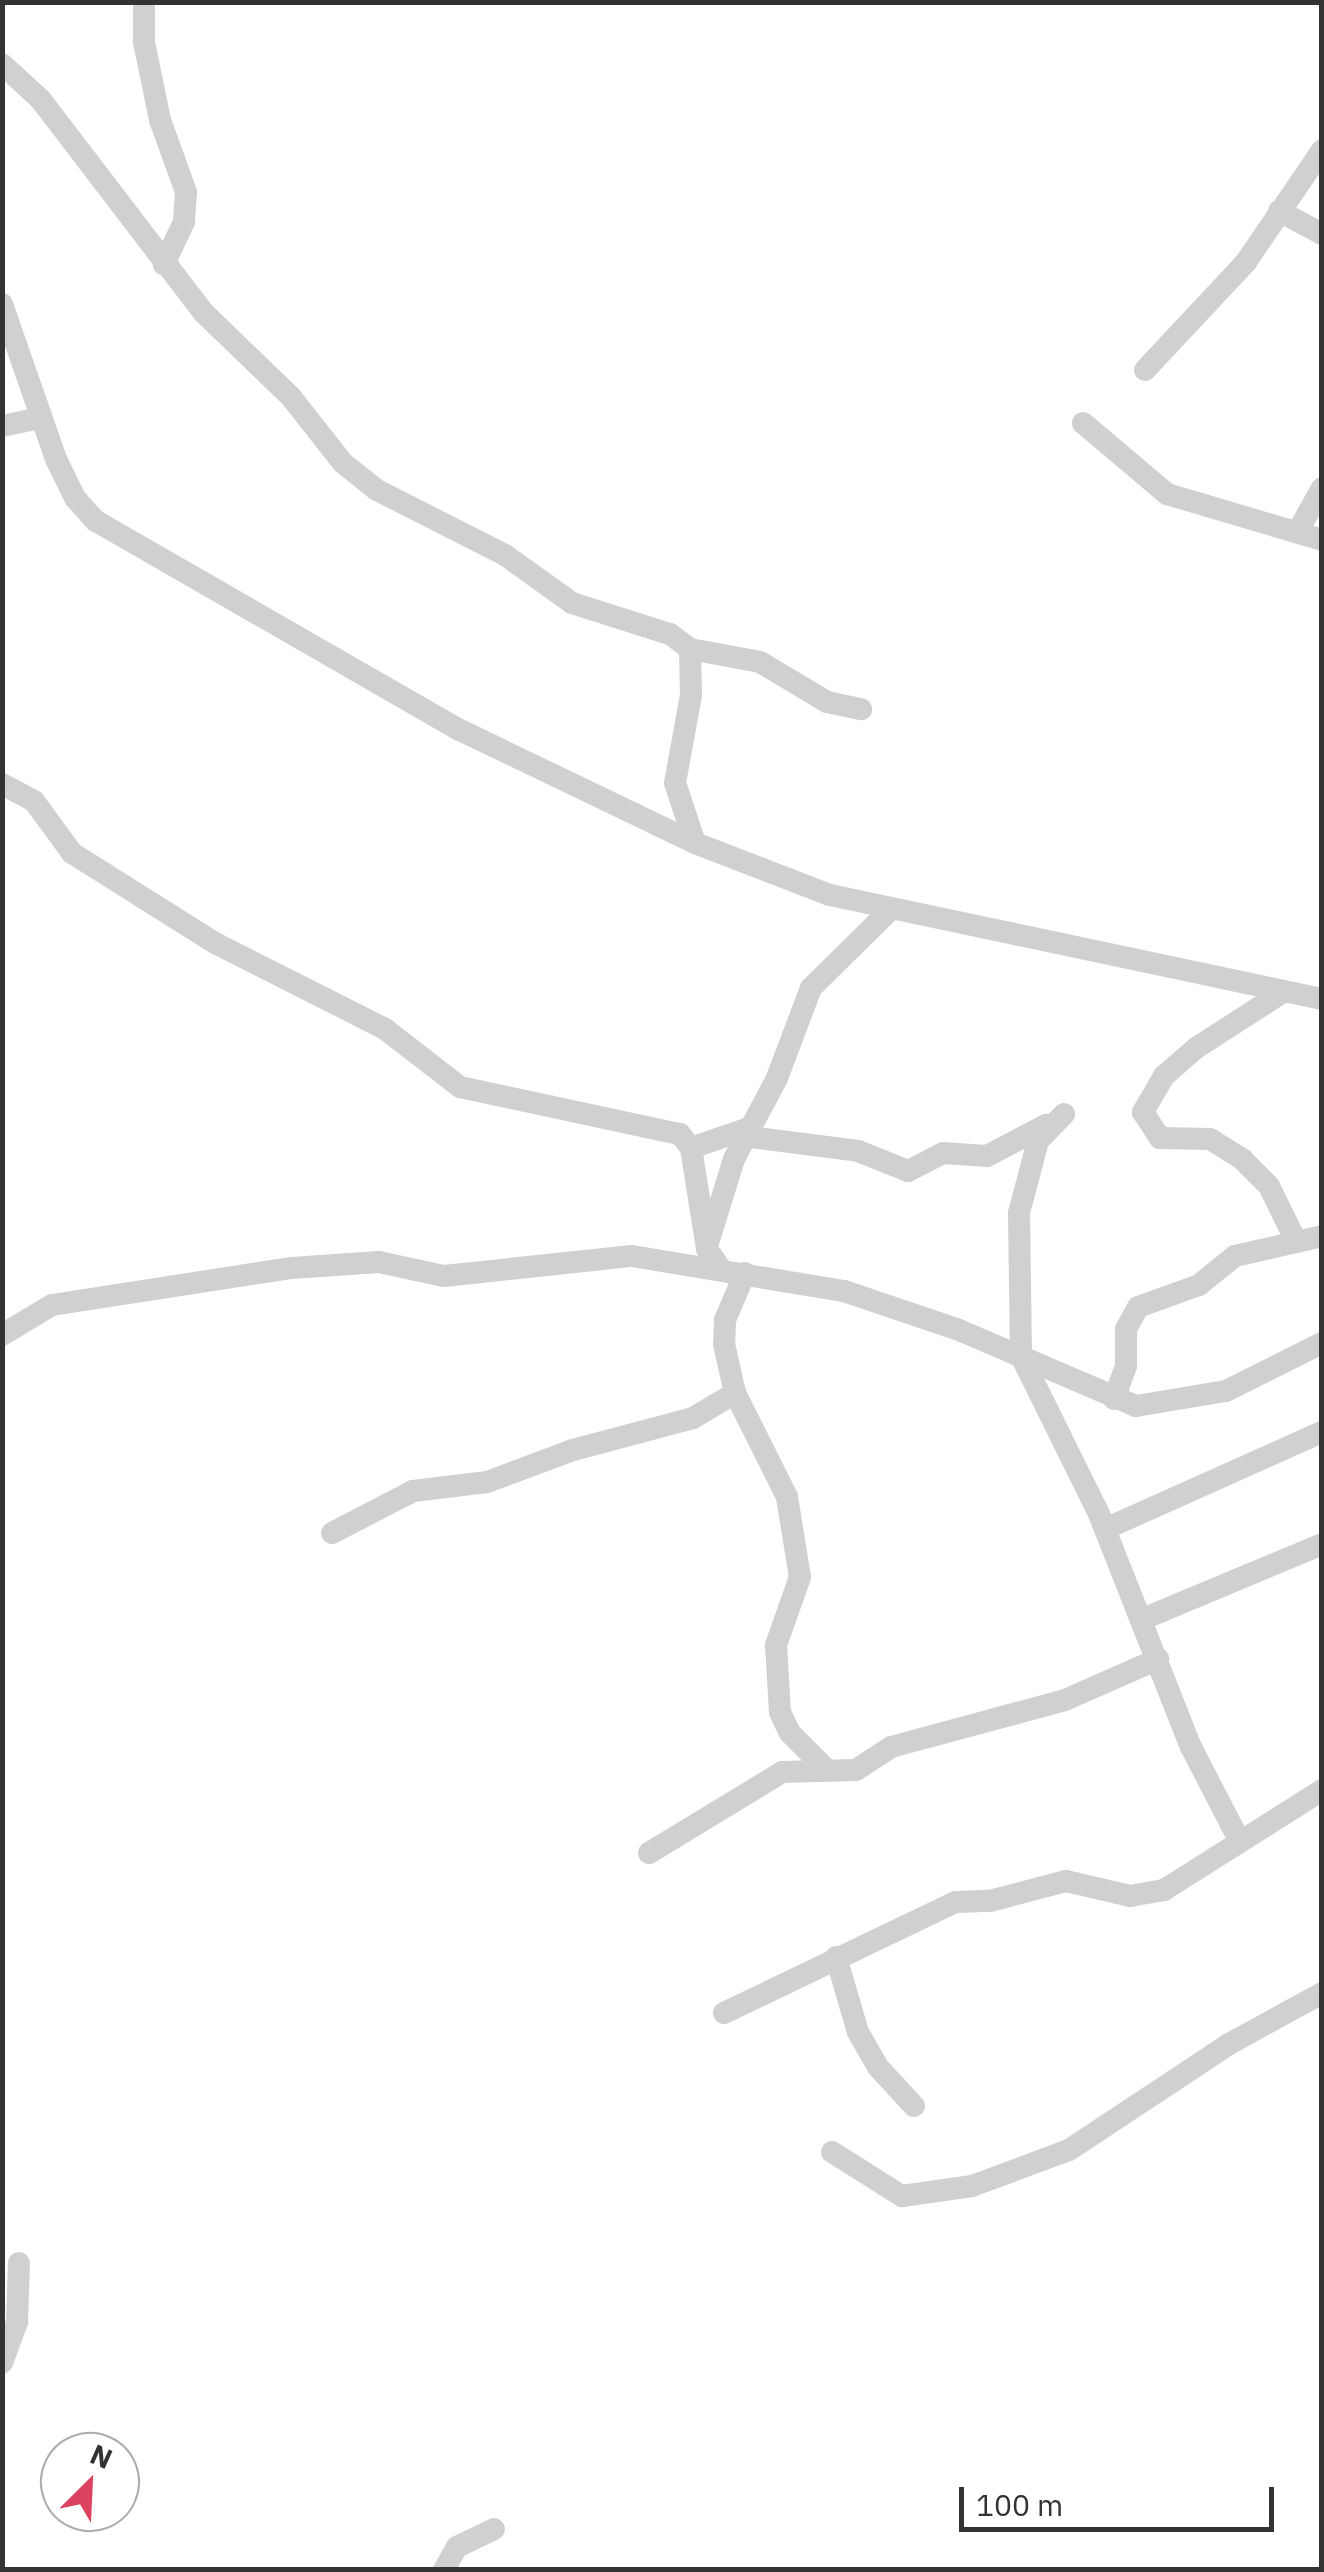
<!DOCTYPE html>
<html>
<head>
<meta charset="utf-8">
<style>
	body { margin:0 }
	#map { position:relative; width:1324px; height:2572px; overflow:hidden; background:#fff; font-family:"IBM Plex Sans",sans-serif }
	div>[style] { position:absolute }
	.street>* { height:22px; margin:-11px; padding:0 11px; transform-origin:11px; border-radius:11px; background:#d0d0d0 }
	span { translate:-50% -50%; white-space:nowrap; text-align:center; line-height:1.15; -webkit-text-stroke:10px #fff; paint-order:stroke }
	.frame { position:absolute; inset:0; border:5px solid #333; pointer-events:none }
	.north { position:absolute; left:40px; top:2432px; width:100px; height:100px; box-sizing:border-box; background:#fff; border:2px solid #adadad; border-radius:50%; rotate:24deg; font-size:28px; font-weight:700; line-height:40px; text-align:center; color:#333 }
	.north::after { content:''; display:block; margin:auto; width:35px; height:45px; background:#dc435e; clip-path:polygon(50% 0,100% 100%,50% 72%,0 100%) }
	.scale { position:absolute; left:959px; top:2487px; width:315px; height:45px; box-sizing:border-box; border:5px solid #333; border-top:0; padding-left:12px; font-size:30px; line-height:35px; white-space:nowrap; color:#333; -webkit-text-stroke:8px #fff; paint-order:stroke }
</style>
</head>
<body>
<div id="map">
	<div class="street">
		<i style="left:144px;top:2px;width:40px;rotate:90deg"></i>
		<i style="left:144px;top:42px;width:80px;rotate:78.4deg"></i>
		<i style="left:160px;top:120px;width:77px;rotate:70.1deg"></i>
		<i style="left:186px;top:192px;width:30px;rotate:94deg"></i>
		<i style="left:184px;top:222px;width:47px;rotate:115.5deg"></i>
		<i style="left:2px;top:64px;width:53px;rotate:42.7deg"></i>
		<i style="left:41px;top:100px;width:267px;rotate:52.6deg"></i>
		<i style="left:203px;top:312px;width:122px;rotate:44deg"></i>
		<i style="left:291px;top:397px;width:84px;rotate:51.8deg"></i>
		<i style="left:343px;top:463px;width:43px;rotate:38.5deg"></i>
		<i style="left:377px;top:490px;width:144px;rotate:26.9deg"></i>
		<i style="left:505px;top:555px;width:82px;rotate:35.6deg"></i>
		<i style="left:572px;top:603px;width:103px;rotate:17.6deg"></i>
		<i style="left:670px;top:634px;width:25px;rotate:37deg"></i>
		<i style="left:690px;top:649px;width:46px;rotate:88.8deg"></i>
		<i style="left:691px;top:695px;width:89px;rotate:100.3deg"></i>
		<i style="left:675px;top:783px;width:63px;rotate:71.6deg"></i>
		<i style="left:1279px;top:211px;width:49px;rotate:28.1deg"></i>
		<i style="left:2px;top:304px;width:164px;rotate:70.8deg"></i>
		<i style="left:56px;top:459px;width:43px;rotate:64deg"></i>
		<i style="left:75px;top:498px;width:31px;rotate:48deg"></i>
		<i style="left:96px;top:521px;width:420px;rotate:29.9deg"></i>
		<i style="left:460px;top:730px;width:261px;rotate:25.7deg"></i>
		<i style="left:695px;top:843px;width:145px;rotate:21.1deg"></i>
		<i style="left:830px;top:895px;width:503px;rotate:11.94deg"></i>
		<i style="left:1145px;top:370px;width:148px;rotate:-46.9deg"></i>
		<i style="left:1246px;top:262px;width:135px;rotate:-55.8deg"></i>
		<i style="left:1083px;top:423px;width:110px;rotate:40.2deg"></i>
		<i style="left:1167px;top:494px;width:162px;rotate:16.5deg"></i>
		<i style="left:2px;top:426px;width:40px;rotate:-12deg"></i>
		<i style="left:1298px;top:531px;width:49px;rotate:-60.8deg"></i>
		<i style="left:690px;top:649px;width:71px;rotate:10.5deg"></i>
		<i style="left:760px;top:662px;width:78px;rotate:30.8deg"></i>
		<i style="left:827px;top:702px;width:35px;rotate:12deg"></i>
		<i style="left:2px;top:784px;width:36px;rotate:28deg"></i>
		<i style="left:34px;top:801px;width:64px;rotate:53.8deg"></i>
		<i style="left:72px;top:853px;width:169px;rotate:32.2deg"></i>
		<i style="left:215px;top:943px;width:191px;rotate:26.8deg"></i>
		<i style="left:385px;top:1029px;width:95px;rotate:37.7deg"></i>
		<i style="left:460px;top:1087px;width:225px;rotate:12.1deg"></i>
		<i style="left:680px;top:1134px;width:18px;rotate:52deg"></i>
		<i style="left:691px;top:1148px;width:102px;rotate:81deg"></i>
		<i style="left:707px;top:1249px;width:21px;rotate:55deg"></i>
		<i style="left:1283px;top:992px;width:103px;rotate:147.2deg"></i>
		<i style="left:1196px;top:1048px;width:43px;rotate:138.8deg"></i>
		<i style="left:1164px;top:1076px;width:42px;rotate:120.3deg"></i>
		<i style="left:1143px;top:1112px;width:31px;rotate:57deg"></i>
		<i style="left:1160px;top:1138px;width:50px;rotate:1.1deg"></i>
		<i style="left:1210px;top:1139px;width:39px;rotate:32deg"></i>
		<i style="left:1243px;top:1160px;width:37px;rotate:45deg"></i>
		<i style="left:1269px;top:1186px;width:61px;rotate:63.9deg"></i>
		<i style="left:1064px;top:1114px;width:37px;rotate:134deg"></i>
		<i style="left:1038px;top:1141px;width:74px;rotate:104.8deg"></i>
		<i style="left:1019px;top:1213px;width:143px;rotate:89.2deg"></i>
		<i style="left:1021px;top:1356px;width:176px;rotate:63.7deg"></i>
		<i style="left:1099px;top:1514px;width:251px;rotate:68.5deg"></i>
		<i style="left:1191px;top:1747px;width:105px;rotate:62.7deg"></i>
		<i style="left:743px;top:1136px;width:116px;rotate:7.4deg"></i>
		<i style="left:858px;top:1151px;width:54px;rotate:21.8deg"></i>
		<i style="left:908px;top:1171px;width:39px;rotate:-27deg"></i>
		<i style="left:943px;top:1153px;width:44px;rotate:3.9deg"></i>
		<i style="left:987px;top:1156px;width:67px;rotate:-27.7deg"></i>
		<i style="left:691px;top:1148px;width:58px;rotate:-19.1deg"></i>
		<i style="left:708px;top:1243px;width:88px;rotate:-72.8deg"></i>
		<i style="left:734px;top:1159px;width:92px;rotate:-62deg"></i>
		<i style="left:777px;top:1078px;width:96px;rotate:-69.3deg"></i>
		<i style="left:811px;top:988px;width:110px;rotate:-44.6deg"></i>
		<i style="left:745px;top:1273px;width:51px;rotate:113.1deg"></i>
		<i style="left:725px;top:1320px;width:24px;rotate:92deg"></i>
		<i style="left:724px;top:1344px;width:50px;rotate:77.3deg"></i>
		<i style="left:735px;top:1393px;width:116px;rotate:63.4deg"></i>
		<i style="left:787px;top:1497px;width:81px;rotate:80.8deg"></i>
		<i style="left:800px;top:1577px;width:72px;rotate:109.4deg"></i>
		<i style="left:776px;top:1645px;width:67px;rotate:86.6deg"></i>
		<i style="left:780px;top:1712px;width:23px;rotate:65deg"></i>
		<i style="left:790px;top:1733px;width:52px;rotate:45deg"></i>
		<i style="left:2px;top:1335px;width:58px;rotate:-31deg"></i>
		<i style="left:52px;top:1305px;width:243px;rotate:-8.8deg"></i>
		<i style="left:292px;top:1268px;width:87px;rotate:-3.9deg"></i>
		<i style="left:379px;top:1262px;width:66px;rotate:12.2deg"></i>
		<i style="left:444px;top:1276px;width:189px;rotate:-6.1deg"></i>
		<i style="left:632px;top:1256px;width:215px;rotate:9.4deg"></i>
		<i style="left:844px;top:1291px;width:121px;rotate:18.7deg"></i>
		<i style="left:959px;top:1330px;width:193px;rotate:23.2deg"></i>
		<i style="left:1136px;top:1406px;width:91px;rotate:-9.5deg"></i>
		<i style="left:1226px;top:1391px;width:107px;rotate:-26.6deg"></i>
		<i style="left:1114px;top:1399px;width:35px;rotate:-70deg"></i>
		<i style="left:1126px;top:1366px;width:37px;rotate:-90deg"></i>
		<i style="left:1126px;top:1329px;width:25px;rotate:-61deg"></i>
		<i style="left:1138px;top:1307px;width:65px;rotate:-19.8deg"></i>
		<i style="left:1199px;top:1285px;width:46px;rotate:-38.9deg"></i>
		<i style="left:1235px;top:1256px;width:89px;rotate:-12.9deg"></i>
		<i style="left:1105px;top:1529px;width:238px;rotate:-24.1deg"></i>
		<i style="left:332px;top:1533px;width:91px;rotate:-27.4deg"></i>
		<i style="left:413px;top:1491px;width:75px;rotate:-6.9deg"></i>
		<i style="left:487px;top:1482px;width:92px;rotate:-20.4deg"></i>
		<i style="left:573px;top:1450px;width:124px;rotate:-14.9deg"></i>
		<i style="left:693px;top:1418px;width:49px;rotate:-30.8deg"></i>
		<i style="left:1143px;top:1619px;width:194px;rotate:-22.7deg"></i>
		<i style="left:649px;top:1853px;width:156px;rotate:-31.3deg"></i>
		<i style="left:782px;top:1772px;width:74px;rotate:-1.5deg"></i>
		<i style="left:856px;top:1770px;width:42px;rotate:-33.3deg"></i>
		<i style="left:891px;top:1747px;width:180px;rotate:-15.1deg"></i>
		<i style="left:1065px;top:1700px;width:102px;rotate:-23.8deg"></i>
		<i style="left:836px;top:1957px;width:78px;rotate:73.7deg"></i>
		<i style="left:858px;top:2032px;width:40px;rotate:60.3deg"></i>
		<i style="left:878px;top:2067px;width:53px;rotate:47.3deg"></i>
		<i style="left:724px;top:2013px;width:257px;rotate:-25.6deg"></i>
		<i style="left:956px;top:1902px;width:34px;rotate:-2deg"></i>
		<i style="left:990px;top:1901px;width:79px;rotate:-14.7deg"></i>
		<i style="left:1066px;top:1881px;width:66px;rotate:13.2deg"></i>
		<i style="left:1130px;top:1896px;width:35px;rotate:-10deg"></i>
		<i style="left:1164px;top:1890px;width:187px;rotate:-32.3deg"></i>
		<i style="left:832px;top:2152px;width:83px;rotate:32.2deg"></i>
		<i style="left:902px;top:2196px;width:71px;rotate:-8.1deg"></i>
		<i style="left:972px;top:2186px;width:103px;rotate:-20.4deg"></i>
		<i style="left:1069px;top:2150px;width:192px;rotate:-33.5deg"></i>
		<i style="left:1229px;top:2044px;width:106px;rotate:-28.7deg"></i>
		<i style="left:2px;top:2363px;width:44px;rotate:-69.9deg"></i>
		<i style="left:17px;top:2322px;width:59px;rotate:-88.1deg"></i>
		<i style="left:444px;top:2570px;width:26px;rotate:-61deg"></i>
		<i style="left:457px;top:2547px;width:41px;rotate:-25.9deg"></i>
	</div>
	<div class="frame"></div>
	<div class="north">N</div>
	<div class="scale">100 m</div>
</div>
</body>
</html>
